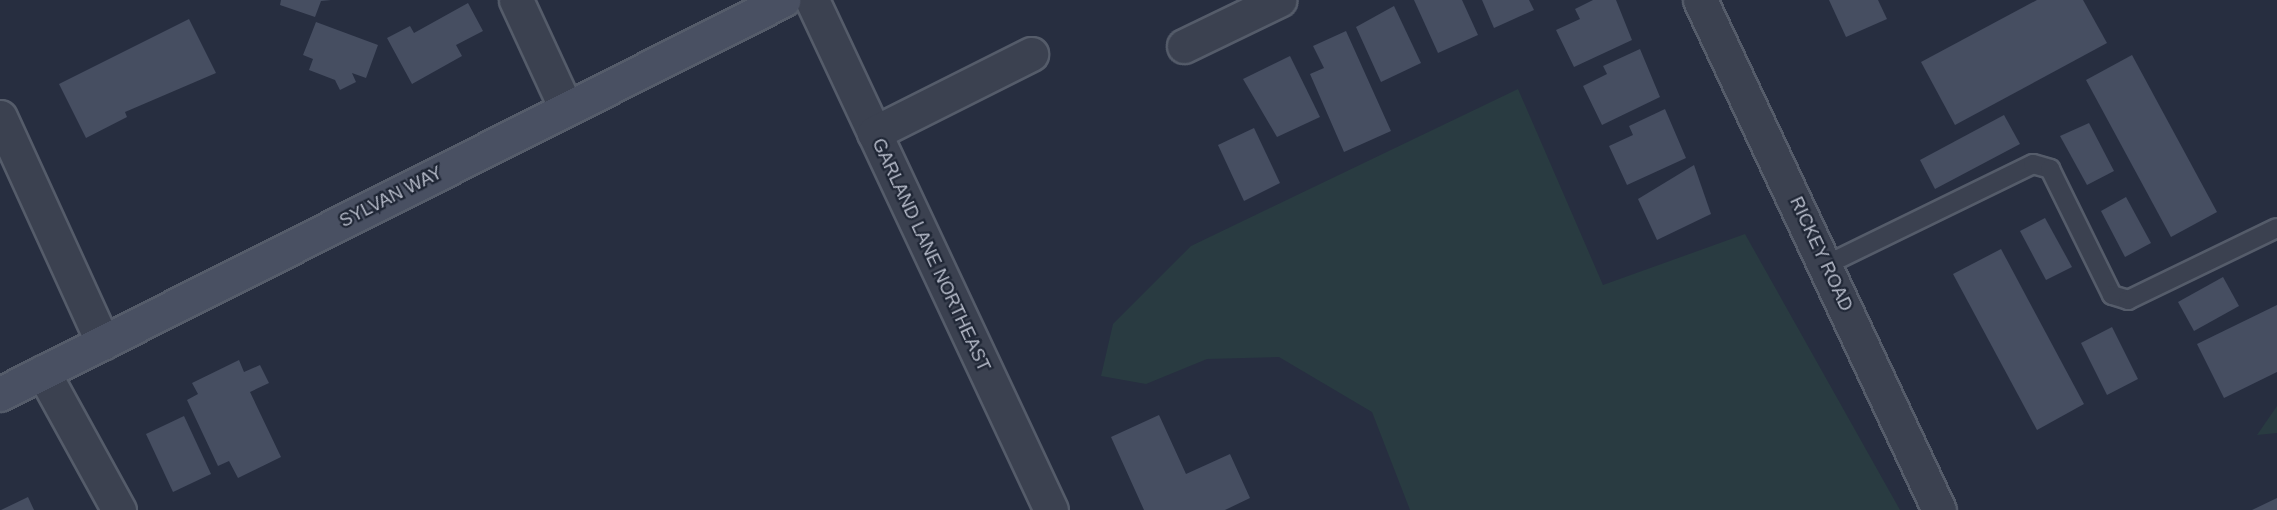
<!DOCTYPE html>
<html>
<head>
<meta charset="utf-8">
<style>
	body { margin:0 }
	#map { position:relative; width:2277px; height:510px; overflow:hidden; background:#272e40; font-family:Arial,sans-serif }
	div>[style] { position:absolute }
	.green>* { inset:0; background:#293b41 }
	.building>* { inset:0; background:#464e61 }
	.roads { filter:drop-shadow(2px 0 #555c6a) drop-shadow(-2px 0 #555c6a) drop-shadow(0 2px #555c6a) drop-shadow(0 -2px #555c6a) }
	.lane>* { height:18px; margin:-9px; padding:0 9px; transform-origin:9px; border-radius:9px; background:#3b4150 }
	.street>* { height:33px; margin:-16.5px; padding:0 16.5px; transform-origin:16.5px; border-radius:16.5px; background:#3b4150 }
	.secondary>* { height:33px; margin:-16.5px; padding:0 16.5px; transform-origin:16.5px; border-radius:16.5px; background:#495062 }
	span { translate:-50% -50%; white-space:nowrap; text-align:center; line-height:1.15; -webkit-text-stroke:4.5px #1f2635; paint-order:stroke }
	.street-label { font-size:18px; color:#b7bcca }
</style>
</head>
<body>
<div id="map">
	<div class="green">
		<i style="clip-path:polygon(1518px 89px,1603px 285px,1745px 234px,1900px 510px,1410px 510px,1372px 412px,1279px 357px,1207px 359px,1146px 384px,1101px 376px,1113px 324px,1191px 246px)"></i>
		<i style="clip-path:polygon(2277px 406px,2277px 433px,2257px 435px)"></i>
	</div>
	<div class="building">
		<i style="clip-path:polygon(281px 0,331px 0,321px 1px,315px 17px,280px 5px)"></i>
		<i style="clip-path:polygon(1414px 0,1462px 0,1478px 35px,1438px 53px)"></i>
		<i style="clip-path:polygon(1482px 0,1529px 0,1534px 10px,1494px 28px)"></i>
		<i style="clip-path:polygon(1593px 0,1616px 0,1632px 40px,1574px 67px,1556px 30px,1580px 19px,1575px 9px)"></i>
		<i style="clip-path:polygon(1829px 0,1878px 0,1887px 19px,1846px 37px)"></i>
		<i style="clip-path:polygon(2037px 0,2083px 0,2107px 43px,1955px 125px,1921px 62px)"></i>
		<i style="clip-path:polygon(468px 3px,483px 31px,456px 45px,462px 56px,412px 84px,387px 38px,410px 26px,414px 33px)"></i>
		<i style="clip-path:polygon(1394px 6px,1421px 63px,1381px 82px,1356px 27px)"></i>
		<i style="clip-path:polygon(189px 19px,216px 73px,125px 112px,127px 117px,86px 138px,59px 84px)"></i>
		<i style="clip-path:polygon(316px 22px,378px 45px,366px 78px,352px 73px,356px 82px,340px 90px,335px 80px,309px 70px,313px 59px,303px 55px)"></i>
		<i style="clip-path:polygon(1346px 31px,1391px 131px,1344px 152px,1310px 74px,1324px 68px,1313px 46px)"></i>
		<i style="clip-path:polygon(1640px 49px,1660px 97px,1602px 125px,1583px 86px,1607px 74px,1603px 66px)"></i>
		<i style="clip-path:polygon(2132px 55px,2217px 212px,2171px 237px,2086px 80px)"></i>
		<i style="clip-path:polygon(1290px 56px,1320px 117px,1277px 137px,1243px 79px)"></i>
		<i style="clip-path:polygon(1665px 109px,1686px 158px,1627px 185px,1609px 146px,1633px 135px,1629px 126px)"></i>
		<i style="clip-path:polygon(2004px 115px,2020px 144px,1935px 189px,1920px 160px)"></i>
		<i style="clip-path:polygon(2089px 123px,2114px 171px,2087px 185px,2060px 136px)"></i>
		<i style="clip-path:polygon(1254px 128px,1280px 183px,1244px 201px,1218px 145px)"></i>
		<i style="clip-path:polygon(1694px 165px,1711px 214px,1657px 240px,1638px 199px)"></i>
		<i style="clip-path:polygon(2126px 197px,2151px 243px,2125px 257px,2101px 211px)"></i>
		<i style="clip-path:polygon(2045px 218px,2072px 267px,2046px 280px,2020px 231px)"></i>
		<i style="clip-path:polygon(2001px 249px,2084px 404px,2037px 430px,1953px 274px)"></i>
		<i style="clip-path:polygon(2223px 277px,2239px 306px,2194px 331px,2178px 302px)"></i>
		<i style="clip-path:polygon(2277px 305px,2277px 372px,2224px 398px,2197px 344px)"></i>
		<i style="clip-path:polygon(2112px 327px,2138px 379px,2107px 395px,2081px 343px)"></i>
		<i style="clip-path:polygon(239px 360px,244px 372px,260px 365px,269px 383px,250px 392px,281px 457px,238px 478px,229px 461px,218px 466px,187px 400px,198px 394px,192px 383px)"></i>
		<i style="clip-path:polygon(1159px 415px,1186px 474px,1230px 454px,1250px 498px,1225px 510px,1144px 510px,1111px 437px)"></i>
		<i style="clip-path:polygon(184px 416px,211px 474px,173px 492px,146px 434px)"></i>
		<i style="clip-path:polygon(28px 497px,34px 510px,1px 510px)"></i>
		<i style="clip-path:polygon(2277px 498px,2277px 510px,2252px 510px)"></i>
	</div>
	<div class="roads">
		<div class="lane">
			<i style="left:1826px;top:265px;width:230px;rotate:-26deg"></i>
			<i style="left:2033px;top:164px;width:18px;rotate:16deg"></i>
			<i style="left:2050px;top:169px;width:140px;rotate:63.8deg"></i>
			<i style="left:2112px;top:295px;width:17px;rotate:17deg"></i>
			<i style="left:2128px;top:300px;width:165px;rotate:-25.8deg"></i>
		</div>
		<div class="street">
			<i style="left:516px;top:0;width:119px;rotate:65.2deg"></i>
			<i style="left:812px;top:0;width:563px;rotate:64.89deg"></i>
			<i style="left:1700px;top:0;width:563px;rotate:64.89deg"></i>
			<i style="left:1184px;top:46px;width:106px;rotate:-25.8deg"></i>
			<i style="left:0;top:117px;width:248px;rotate:65.5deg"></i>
			<i style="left:874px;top:133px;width:176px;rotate:-26.7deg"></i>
			<i style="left:43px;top:372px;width:158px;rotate:61.2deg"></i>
		</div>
		<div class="secondary">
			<i style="left:0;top:394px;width:877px;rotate:-26.71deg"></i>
		</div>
	</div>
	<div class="street-label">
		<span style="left:391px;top:197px;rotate:-27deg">SYLVAN WAY</span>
		<span style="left:1821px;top:254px;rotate:65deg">RICKEY ROAD</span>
		<span style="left:931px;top:255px;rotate:65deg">GARLAND LANE NORTHEAST</span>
	</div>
</div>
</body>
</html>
